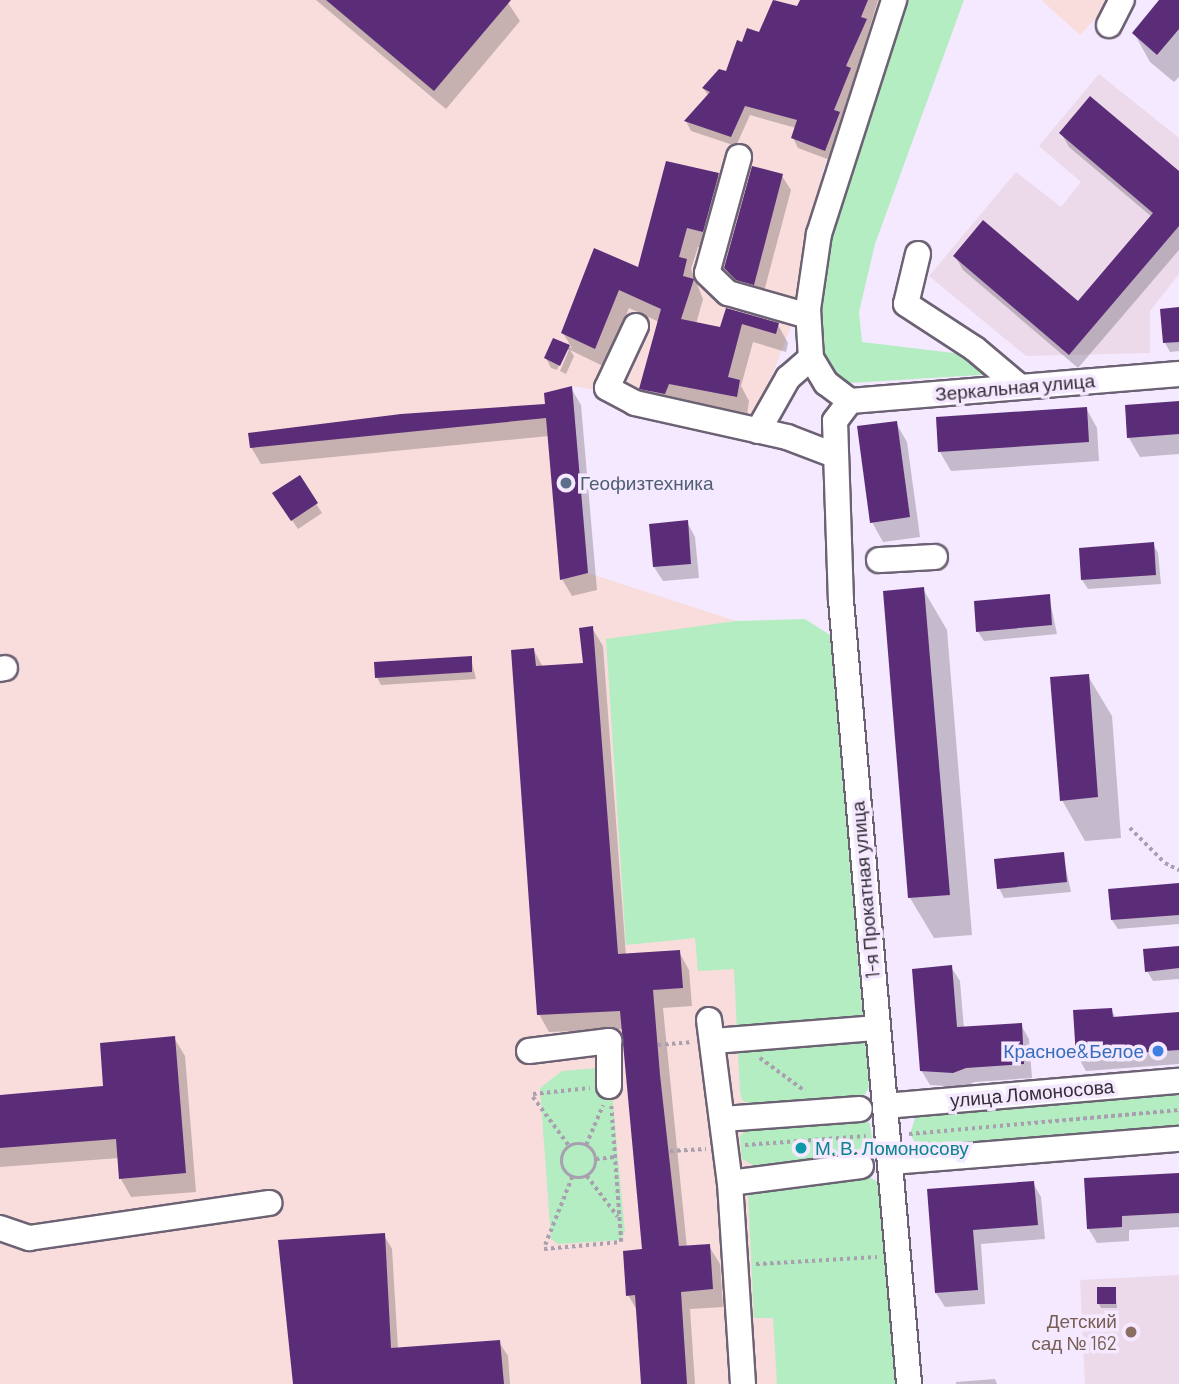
<!DOCTYPE html>
<html>
<head>
<meta charset="utf-8">
<style>
	body { margin:0 }
	#map { position:relative; width:1179px; height:1384px; overflow:hidden; background:#f5e9ff; font-family:Barlow,sans-serif }
	div>[style] { position:absolute }
	.industrial>* { inset:0; background:#f8dddc }
	.education>* { inset:0; background:#ecdaeb }
	.green>* { inset:0; background:#b3edc1 }
	.shadow>* { inset:0; background:#0003 }
	.building>* { inset:0; background:#5b2d78 }
	.path>* { height:3.5px; margin-top:-1.75px; transform-origin:0; background:repeating-linear-gradient(90deg,#a89fb0 0 3.5px,transparent 0 7px) }
	.path>.ring { margin:-1.75px; padding:0; box-sizing:content-box; background:none; border:3.5px solid #a89fb0; border-radius:50% }
	.roads { filter:drop-shadow(2px 0 #6c6274) drop-shadow(-2px 0 #6c6274) drop-shadow(0 2px #6c6274) drop-shadow(0 -2px #6c6274) }
	.minor>* { height:24px; margin:-12px; padding:0 12px; transform-origin:12px; border-radius:12px; background:#fff }
	.dots>* { width:19px; height:19px; translate:-50% -50%; box-sizing:border-box; border:4px solid #f5e9ff; border-radius:50% }
	span { translate:-50% -50%; white-space:nowrap; text-align:center; line-height:1.15; -webkit-text-stroke:7px #f5e9ff; paint-order:stroke }
	.street-label { font-size:19px; color:#342f37 }
	.service-label { font-size:19px; color:#4e5e75 }
	.left { translate:0 -50%; text-align:left }
	.shop-label { font-size:19px; color:#366cbe }
	.right { translate:-100% -50%; text-align:right }
	.culture-label { font-size:19px; color:#0d838f }
	.education-label { font-size:19px; color:#785e54 }
</style>
</head>
<body>
<div id="map">
	<div class="industrial">
		<i style="clip-path:polygon(0 0,884px 0,823px 171px,792px 324px,756px 417px,572px 386px,588px 573px,736px 621px,788px 1384px,0 1384px)"></i>
		<i style="clip-path:polygon(1041px 0,1113px 0,1080px 35px)"></i>
	</div>
	<div class="education">
		<i style="clip-path:polygon(1099px 74px,1179px 138px,1179px 274px,1150px 311px,1150px 353px,1026px 356px,929px 276px,1016px 172px,1061px 207px,1081px 182px,1039px 146px)"></i>
		<i style="clip-path:polygon(1179px 1275px,1179px 1384px,1085px 1384px,1080px 1280px)"></i>
	</div>
	<div class="green">
		<i style="clip-path:polygon(909px 0,964px 0,875px 244px,859px 312px,862px 342px,970px 355px,1012px 373px,849px 383px,837px 378px,821px 359px,819px 306px,830px 238px)"></i>
		<i style="clip-path:polygon(805px 619px,830px 635px,869px 1087px,863px 1098px,755px 1107px,742px 1100px,740px 1092px,734px 969px,698px 971px,695px 938px,626px 945px,606px 639px,736px 621px)"></i>
		<i style="clip-path:polygon(599px 1068px,611px 1084px,625px 1232px,620px 1240px,558px 1244px,551px 1239px,540px 1088px,562px 1071px)"></i>
		<i style="clip-path:polygon(1179px 1090px,1179px 1133px,920px 1151px,910px 1134px,917px 1112px)"></i>
		<i style="clip-path:polygon(864px 1119px,870px 1124px,873px 1144px,864px 1158px,756px 1167px,742px 1159px,740px 1136px,749px 1127px)"></i>
		<i style="clip-path:polygon(864px 1174px,878px 1182px,899px 1384px,777px 1384px,773px 1318px,754px 1318px,748px 1194px,751px 1188px)"></i>
	</div>
	<div class="shadow">
		<i style="clip-path:polygon(316px 0,506px 0,520px 21px,446px 109px)"></i>
		<i style="clip-path:polygon(775px 0,798px 8px,802px 0,878px 0,830px 160px,798px 148px,793px 138px,796px 128px,750px 115px,736px 146px,691px 131px,686px 121px,709px 97px,704px 89px,727px 74px,743px 45px,760px 35px)"></i>
		<i style="clip-path:polygon(1162px 0,1179px 0,1179px 77px,1174px 82px,1150px 62px,1134px 33px)"></i>
		<i style="clip-path:polygon(1061px 133px,1179px 174px,1179px 250px,1078px 368px,963px 270px,955px 256px,1078px 303px,1152px 217px,1069px 147px)"></i>
		<i style="clip-path:polygon(718px 175px,729px 194px,713px 250px,698px 247px,691px 269px,703px 299px,696px 324px,721px 329px,727px 310px,778px 325px,788px 343px,786px 352px,753px 342px,741px 386px,749px 401px,747px 415px,679px 402px,652px 407px,641px 388px,659px 322px,629px 308px,605px 367px,570px 350px,574px 356px,566px 374px,560px 371px,569px 350px,565px 350px,557px 370px,551px 368px,546px 358px,554px 340px,572px 348px,563px 333px,639px 270px)"></i>
		<i style="clip-path:polygon(782px 176px,791px 190px,762px 299px,734px 283px,726px 268px)"></i>
		<i style="clip-path:polygon(1179px 308px,1179px 351px,1170px 352px,1165px 343px)"></i>
		<i style="clip-path:polygon(571px 388px,581px 405px,597px 590px,572px 596px,562px 579px,549px 436px,261px 464px,251px 447px,547px 405px)"></i>
		<i style="clip-path:polygon(1179px 402px,1179px 454px,1140px 457px,1129px 438px,1127px 407px)"></i>
		<i style="clip-path:polygon(1086px 408px,1097px 428px,1099px 461px,951px 471px,940px 452px)"></i>
		<i style="clip-path:polygon(896px 423px,907px 442px,920px 537px,883px 542px,872px 522px)"></i>
		<i style="clip-path:polygon(299px 477px,322px 513px,298px 529px,280px 502px)"></i>
		<i style="clip-path:polygon(687px 522px,695px 537px,699px 578px,663px 581px,654px 567px)"></i>
		<i style="clip-path:polygon(1153px 544px,1158px 553px,1161px 584px,1088px 589px,1082px 580px)"></i>
		<i style="clip-path:polygon(923px 589px,947px 630px,972px 935px,934px 938px,910px 898px,884px 592px)"></i>
		<i style="clip-path:polygon(1049px 596px,1057px 634px,984px 641px,978px 632px)"></i>
		<i style="clip-path:polygon(592px 628px,603px 646px,626px 956px,679px 952px,689px 970px,692px 1006px,663px 1008px,687px 1248px,709px 1246px,720px 1264px,723px 1307px,690px 1309px,695px 1384px,643px 1384px,638px 1312px,628px 1295px,644px 1251px,624px 1029px,549px 1032px,539px 1014px,533px 649px,543px 667px,585px 665px)"></i>
		<i style="clip-path:polygon(471px 658px,476px 679px,381px 685px,377px 677px)"></i>
		<i style="clip-path:polygon(1088px 676px,1112px 716px,1121px 838px,1085px 841px,1062px 800px)"></i>
		<i style="clip-path:polygon(1063px 854px,1071px 892px,1004px 898px,999px 888px)"></i>
		<i style="clip-path:polygon(1179px 885px,1179px 924px,1118px 929px,1112px 920px)"></i>
		<i style="clip-path:polygon(1179px 947px,1179px 979px,1153px 981px,1147px 971px)"></i>
		<i style="clip-path:polygon(951px 967px,960px 981px,964px 1029px,1021px 1025px,1029px 1039px,1032px 1078px,975px 1082px,962px 1087px,930px 1085px,921px 1070px)"></i>
		<i style="clip-path:polygon(1111px 1010px,1116px 1018px,1179px 1014px,1179px 1064px,1086px 1071px,1078px 1057px,1075px 1012px)"></i>
		<i style="clip-path:polygon(174px 1038px,185px 1056px,196px 1192px,131px 1197px,121px 1179px,119px 1158px,0 1167px,0 1096px,105px 1087px)"></i>
		<i style="clip-path:polygon(1179px 1175px,1179px 1227px,1129px 1230px,1129px 1241px,1097px 1243px,1088px 1228px)"></i>
		<i style="clip-path:polygon(1033px 1183px,1041px 1197px,1045px 1239px,981px 1244px,985px 1304px,945px 1307px,936px 1293px,928px 1191px)"></i>
		<i style="clip-path:polygon(384px 1235px,392px 1249px,398px 1349px,499px 1342px,508px 1356px,510px 1384px,294px 1384px)"></i>
		<i style="clip-path:polygon(1115px 1288px,1117px 1308px,1101px 1308px,1099px 1304px)"></i>
		<i style="clip-path:polygon(995px 1379px,997px 1384px,956px 1384px,956px 1382px)"></i>
	</div>
	<div class="building">
		<i style="clip-path:polygon(326px 0,511px 0,434px 91px)"></i>
		<i style="clip-path:polygon(773px 0,797px 6px,800px 0,868px 0,861px 17px,867px 19px,846px 66px,851px 68px,834px 110px,840px 112px,825px 151px,791px 138px,797px 120px,745px 106px,731px 137px,684px 121px,710px 92px,702px 88px,719px 69px,726px 71px,737px 40px,742px 42px,747px 28px,759px 32px)"></i>
		<i style="clip-path:polygon(1159px 0,1179px 0,1179px 29px,1157px 55px,1132px 33px)"></i>
		<i style="clip-path:polygon(1090px 96px,1179px 171px,1179px 226px,1069px 355px,953px 256px,983px 220px,1078px 301px,1153px 213px,1059px 133px)"></i>
		<i style="clip-path:polygon(666px 161px,719px 173px,703px 232px,687px 228px,679px 257px,687px 259px,683px 276px,694px 279px,681px 319px,720px 327px,726px 308px,779px 323px,776px 334px,742px 324px,728px 377px,740px 380px,737px 397px,669px 384px,665px 394px,639px 389px,661px 309px,619px 290px,595px 349px,561px 333px,594px 248px,638px 267px)"></i>
		<i style="clip-path:polygon(752px 166px,783px 174px,754px 285px,736px 280px,724px 268px)"></i>
		<i style="clip-path:polygon(1179px 307px,1179px 342px,1163px 343px,1160px 309px)"></i>
		<i style="clip-path:polygon(553px 338px,570px 345px,560px 366px,544px 358px)"></i>
		<i style="clip-path:polygon(572px 386px,588px 573px,560px 580px,546px 418px,250px 448px,248px 433px,401px 414px,545px 404px,544px 393px)"></i>
		<i style="clip-path:polygon(1179px 401px,1179px 434px,1127px 438px,1125px 405px)"></i>
		<i style="clip-path:polygon(1087px 407px,1089px 442px,938px 452px,936px 417px)"></i>
		<i style="clip-path:polygon(897px 421px,910px 517px,870px 523px,857px 426px)"></i>
		<i style="clip-path:polygon(300px 475px,318px 503px,291px 521px,272px 493px)"></i>
		<i style="clip-path:polygon(688px 520px,691px 564px,653px 567px,649px 524px)"></i>
		<i style="clip-path:polygon(1154px 542px,1156px 575px,1081px 580px,1079px 548px)"></i>
		<i style="clip-path:polygon(924px 587px,950px 895px,908px 898px,883px 591px)"></i>
		<i style="clip-path:polygon(1050px 594px,1052px 625px,976px 632px,974px 601px)"></i>
		<i style="clip-path:polygon(593px 626px,618px 954px,680px 950px,683px 988px,653px 990px,660px 1075px,679px 1246px,710px 1244px,713px 1289px,681px 1292px,687px 1384px,641px 1384px,635px 1295px,626px 1296px,623px 1251px,642px 1249px,620px 1011px,537px 1015px,511px 650px,534px 648px,536px 666px,583px 663px,579px 628px)"></i>
		<i style="clip-path:polygon(472px 656px,472px 672px,375px 678px,374px 662px)"></i>
		<i style="clip-path:polygon(1089px 674px,1098px 797px,1060px 801px,1050px 677px)"></i>
		<i style="clip-path:polygon(1064px 852px,1067px 882px,997px 889px,994px 859px)"></i>
		<i style="clip-path:polygon(1179px 883px,1179px 915px,1111px 920px,1108px 889px)"></i>
		<i style="clip-path:polygon(1179px 946px,1179px 968px,1145px 972px,1143px 949px)"></i>
		<i style="clip-path:polygon(952px 965px,957px 1027px,1022px 1023px,1024px 1064px,966px 1068px,953px 1073px,920px 1071px,912px 969px)"></i>
		<i style="clip-path:polygon(1112px 1008px,1113px 1017px,1179px 1012px,1179px 1050px,1076px 1057px,1073px 1010px)"></i>
		<i style="clip-path:polygon(175px 1036px,186px 1173px,119px 1179px,116px 1139px,0 1148px,0 1095px,103px 1086px,100px 1043px)"></i>
		<i style="clip-path:polygon(1179px 1173px,1179px 1213px,1122px 1216px,1122px 1227px,1087px 1229px,1084px 1178px)"></i>
		<i style="clip-path:polygon(1034px 1181px,1038px 1225px,973px 1230px,978px 1290px,935px 1293px,927px 1189px)"></i>
		<i style="clip-path:polygon(385px 1233px,391px 1348px,500px 1340px,504px 1384px,293px 1384px,278px 1240px)"></i>
		<i style="clip-path:polygon(1097px 1287px,1116px 1287px,1116px 1304px,1097px 1304px)"></i>
	</div>
	<div class="path">
		<i style="left:1130px;top:828px;width:49px;rotate:45deg"></i>
		<i style="left:1165px;top:863px;width:16px;rotate:27deg"></i>
		<i style="left:658px;top:1045px;width:33px;rotate:-5deg"></i>
		<i style="left:760px;top:1058px;width:56px;rotate:36.3deg"></i>
		<i style="left:533px;top:1094px;width:57px;rotate:-6deg"></i>
		<i style="left:533px;top:1097px;width:62px;rotate:53.5deg"></i>
		<i style="left:909px;top:1134px;width:271px;rotate:-5.1deg"></i>
		<i class="ring" style="left:562px;top:1144px;width:30.5px;height:30.5px"></i>
		<i style="left:586px;top:1145px;width:43px;rotate:-67deg"></i>
		<i style="left:745px;top:1145px;width:121px;rotate:-4.3deg"></i>
		<i style="left:670px;top:1151px;width:36px;rotate:-3deg"></i>
		<i style="left:596px;top:1159px;width:19px;rotate:-6deg"></i>
		<i style="left:587px;top:1176px;width:51px;rotate:52.9deg"></i>
		<i style="left:545px;top:1245px;width:73px;rotate:-68.3deg"></i>
		<i style="left:544px;top:1249px;width:77px;rotate:-5.2deg"></i>
		<i style="left:621px;top:1242px;width:136px;rotate:-94.2deg"></i>
		<i style="left:756px;top:1264px;width:121px;rotate:-3.3deg"></i>
	</div>
	<div class="roads">
		<div class="minor">
			<i style="left:1109px;top:25px;width:28px;rotate:-63deg"></i>
			<i style="left:739px;top:157px;width:120px;rotate:105.4deg"></i>
			<i style="left:707px;top:273px;width:29px;rotate:44deg"></i>
			<i style="left:728px;top:293px;width:83px;rotate:16deg"></i>
			<i style="left:918px;top:254px;width:51px;rotate:103.5deg"></i>
			<i style="left:906px;top:304px;width:82px;rotate:33.1deg"></i>
			<i style="left:975px;top:349px;width:57px;rotate:40.1deg"></i>
			<i style="left:636px;top:326px;width:68px;rotate:115.1deg"></i>
			<i style="left:607px;top:388px;width:32px;rotate:28deg"></i>
			<i style="left:635px;top:403px;width:156px;rotate:12.6deg"></i>
			<i style="left:787px;top:437px;width:50px;rotate:21deg"></i>
			<i style="left:850px;top:401px;width:25px;rotate:127deg"></i>
			<i style="left:835px;top:421px;width:179px;rotate:88.1deg"></i>
			<i style="left:841px;top:600px;width:787px;rotate:85.04deg"></i>
			<i style="left:850px;top:401px;width:30px;rotate:-143deg"></i>
			<i style="left:826px;top:383px;width:29px;rotate:-121deg"></i>
			<i style="left:811px;top:358px;width:49px;rotate:-93.5deg"></i>
			<i style="left:808px;top:309px;width:76px;rotate:-81.7deg"></i>
			<i style="left:819px;top:234px;width:246px;rotate:-72.2deg"></i>
			<i style="left:850px;top:401px;width:330px;rotate:-4.7deg"></i>
			<i style="left:758px;top:431px;width:61px;rotate:-60.5deg"></i>
			<i style="left:788px;top:378px;width:30px;rotate:-41deg"></i>
			<i style="left:879px;top:560px;width:56px;rotate:-3.1deg"></i>
			<i style="left:0;top:669px;width:5px;rotate:-11deg"></i>
			<i style="left:709px;top:1020px;width:164px;rotate:82.7deg"></i>
			<i style="left:730px;top:1183px;width:201px;rotate:86.3deg"></i>
			<i style="left:714px;top:1041px;width:164px;rotate:-4.6deg"></i>
			<i style="left:529px;top:1051px;width:81px;rotate:-7.1deg"></i>
			<i style="left:609px;top:1041px;width:45px;rotate:90deg"></i>
			<i style="left:885px;top:1106px;width:295px;rotate:-4.9deg"></i>
			<i style="left:723px;top:1119px;width:137px;rotate:-4.2deg"></i>
			<i style="left:891px;top:1162px;width:289px;rotate:-4.6deg"></i>
			<i style="left:730px;top:1183px;width:132px;rotate:-7.4deg"></i>
			<i style="left:0;top:1228px;width:31px;rotate:19deg"></i>
			<i style="left:29px;top:1238px;width:243px;rotate:-8.3deg"></i>
		</div>
	</div>
	<div class="dots">
		<i style="left:566px;top:483px;background:#5c6f8a"></i>
		<i style="left:1158px;top:1051px;background:#3f7fe0"></i>
		<i style="left:801px;top:1148px;background:#0f9aa8"></i>
		<i style="left:1131px;top:1332px;background:#8d6e63"></i>
	</div>
	<div class="street-label">
		<span style="left:1015px;top:387px;rotate:-5deg">Зеркальная улица</span>
		<span style="left:865px;top:890px;rotate:-95deg">1-я Прокатная улица</span>
		<span style="left:1032px;top:1093px;rotate:-5deg">улица Ломоносова</span>
	</div>
	<div class="service-label">
		<span class="left" style="left:580px;top:483px">Геофизтехника</span>
	</div>
	<div class="shop-label">
		<span class="right" style="left:1144px;top:1051px">Красное&amp;Белое</span>
	</div>
	<div class="culture-label">
		<span class="left" style="left:815px;top:1148px">М. В. Ломоносову</span>
	</div>
	<div class="education-label">
		<span class="right" style="left:1117px;top:1332px">Детский<br>сад № 162</span>
	</div>
</div>
</body>
</html>
